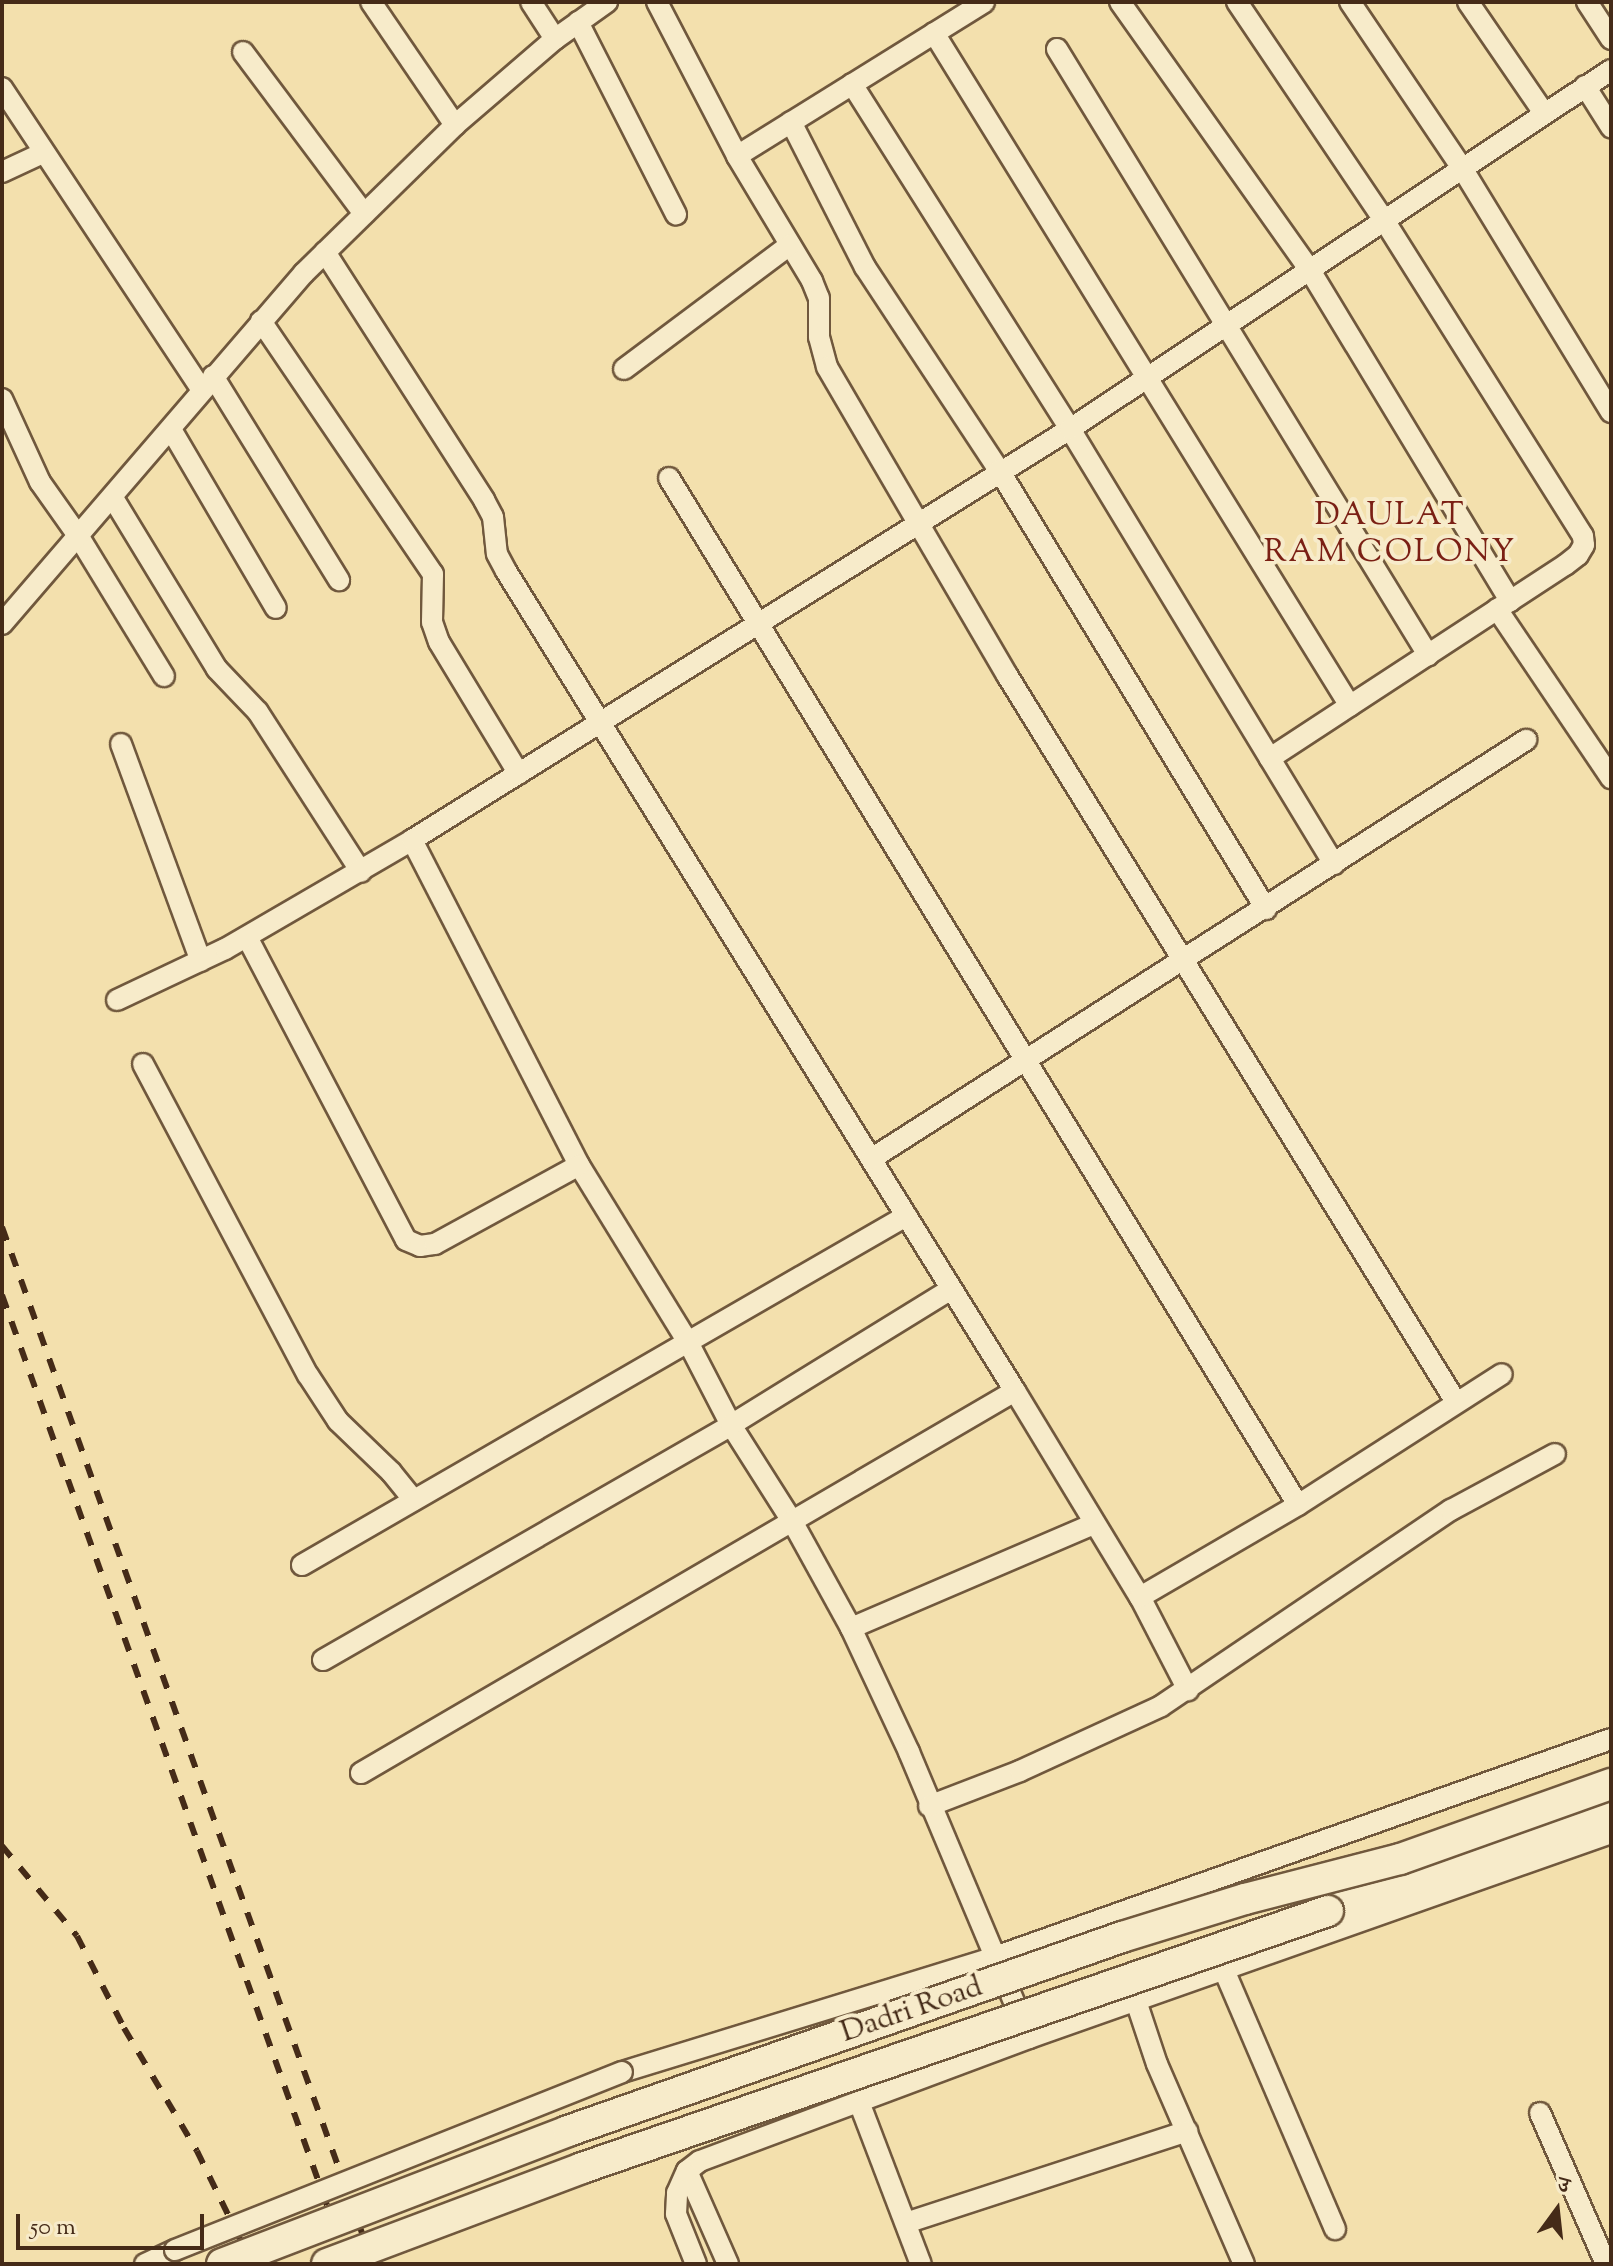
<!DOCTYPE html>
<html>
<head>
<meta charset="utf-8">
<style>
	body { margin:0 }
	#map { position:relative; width:1613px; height:2266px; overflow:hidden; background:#f3e0ad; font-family:"Sorts Mill Goudy","Noto Serif Devanagari",serif }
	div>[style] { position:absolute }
	.roads { filter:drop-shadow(2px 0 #70583d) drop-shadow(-2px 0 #70583d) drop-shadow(0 2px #70583d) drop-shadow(0 -2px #70583d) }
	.street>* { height:20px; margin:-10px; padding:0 10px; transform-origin:10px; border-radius:10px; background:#f7ebca }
	.secondary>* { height:30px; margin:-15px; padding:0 15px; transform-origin:15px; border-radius:15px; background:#f7ebca }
	.rail>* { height:6px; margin-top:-3px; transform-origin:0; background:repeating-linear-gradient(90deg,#452b18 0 14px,transparent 0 28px) }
	.bridges { filter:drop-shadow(2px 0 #70583d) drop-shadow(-2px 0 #70583d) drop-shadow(0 2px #70583d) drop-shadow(0 -2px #70583d) }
	.street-bridge>* { height:20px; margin:-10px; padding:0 10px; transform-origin:10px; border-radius:10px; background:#f7ebca }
	.secondary-bridge>* { height:30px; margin:-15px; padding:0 15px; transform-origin:15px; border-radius:15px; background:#f7ebca }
	span { translate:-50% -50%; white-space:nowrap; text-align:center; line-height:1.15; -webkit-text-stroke:8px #f7ebca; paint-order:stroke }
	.street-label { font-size:30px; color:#452b18 }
	.neighbourhood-label { font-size:32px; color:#7a1f14; letter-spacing:2px }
	.frame { position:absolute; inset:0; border:4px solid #452b18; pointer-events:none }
	.north { position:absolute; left:1517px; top:2170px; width:80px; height:80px; -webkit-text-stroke:6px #f7ebca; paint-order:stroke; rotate:15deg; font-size:22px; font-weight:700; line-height:32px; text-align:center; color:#452b18 }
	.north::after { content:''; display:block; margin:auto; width:28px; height:36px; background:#452b18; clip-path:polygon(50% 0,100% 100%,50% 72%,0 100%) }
	.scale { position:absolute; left:16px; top:2214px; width:188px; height:36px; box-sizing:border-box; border:4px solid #452b18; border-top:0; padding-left:10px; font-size:24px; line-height:28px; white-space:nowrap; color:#452b18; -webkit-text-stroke:6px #f7ebca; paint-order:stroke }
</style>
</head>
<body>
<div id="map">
	<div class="roads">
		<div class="street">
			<i style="left:371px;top:2px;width:149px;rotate:55.7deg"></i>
			<i style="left:531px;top:2px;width:44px;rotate:57deg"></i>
			<i style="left:657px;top:2px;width:174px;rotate:62.5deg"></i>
			<i style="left:737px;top:156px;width:146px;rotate:59deg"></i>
			<i style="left:812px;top:281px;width:18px;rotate:68deg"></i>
			<i style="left:819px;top:298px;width:39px;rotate:90deg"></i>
			<i style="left:819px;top:337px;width:31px;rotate:75deg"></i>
			<i style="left:827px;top:367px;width:357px;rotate:59.7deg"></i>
			<i style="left:1007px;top:675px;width:854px;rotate:58.3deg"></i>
			<i style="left:1120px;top:2px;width:331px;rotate:54.7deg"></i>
			<i style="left:1311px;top:272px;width:385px;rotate:58.8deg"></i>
			<i style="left:1237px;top:2px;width:263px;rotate:56deg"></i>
			<i style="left:1384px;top:220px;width:373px;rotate:57.8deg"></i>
			<i style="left:1583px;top:536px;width:9px;rotate:84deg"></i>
			<i style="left:1584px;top:545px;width:12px;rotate:121deg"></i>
			<i style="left:1578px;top:555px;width:16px;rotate:142deg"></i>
			<i style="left:1565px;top:565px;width:353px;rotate:146.8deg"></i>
			<i style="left:1350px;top:2px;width:200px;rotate:56deg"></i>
			<i style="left:1462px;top:168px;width:286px;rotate:58.6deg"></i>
			<i style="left:1468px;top:2px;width:135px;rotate:55.6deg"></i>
			<i style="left:1587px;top:2px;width:44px;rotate:57deg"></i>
			<i style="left:578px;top:22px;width:216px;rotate:63deg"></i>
			<i style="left:934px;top:33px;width:791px;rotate:58.28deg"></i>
			<i style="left:1057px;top:49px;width:711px;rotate:58.52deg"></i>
			<i style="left:243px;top:52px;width:202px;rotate:53.2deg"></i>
			<i style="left:852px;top:84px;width:408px;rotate:57.7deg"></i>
			<i style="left:1070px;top:429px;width:509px;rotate:58.75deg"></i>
			<i style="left:1585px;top:86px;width:49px;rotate:57.6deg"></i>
			<i style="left:2px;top:88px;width:361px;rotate:56.5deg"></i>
			<i style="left:791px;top:122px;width:163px;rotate:63deg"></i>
			<i style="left:865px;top:267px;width:243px;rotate:56.6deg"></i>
			<i style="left:999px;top:470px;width:514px;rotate:58.69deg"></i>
			<i style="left:737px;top:156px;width:291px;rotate:-31.9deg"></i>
			<i style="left:2px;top:172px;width:45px;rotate:-24.9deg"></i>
			<i style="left:325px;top:252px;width:295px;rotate:57.3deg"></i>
			<i style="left:484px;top:500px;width:19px;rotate:62deg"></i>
			<i style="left:493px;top:517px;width:37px;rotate:84deg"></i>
			<i style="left:497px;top:554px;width:19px;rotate:62deg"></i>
			<i style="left:506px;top:571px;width:965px;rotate:58.17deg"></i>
			<i style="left:1015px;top:1391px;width:241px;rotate:58.8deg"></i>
			<i style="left:1140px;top:1597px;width:105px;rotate:62.7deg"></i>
			<i style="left:261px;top:321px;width:306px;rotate:55.8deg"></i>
			<i style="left:433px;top:574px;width:48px;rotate:91.2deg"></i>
			<i style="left:432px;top:622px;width:21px;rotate:71deg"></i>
			<i style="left:439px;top:642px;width:154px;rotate:58.8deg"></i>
			<i style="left:624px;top:369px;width:207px;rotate:-36.8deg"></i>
			<i style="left:213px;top:376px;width:240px;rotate:58.3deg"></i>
			<i style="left:2px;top:399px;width:91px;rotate:65.4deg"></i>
			<i style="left:40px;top:482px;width:67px;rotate:54.7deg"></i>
			<i style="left:79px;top:537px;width:163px;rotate:58.6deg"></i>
			<i style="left:172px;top:431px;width:205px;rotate:59.6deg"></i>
			<i style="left:669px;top:478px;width:1204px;rotate:58.51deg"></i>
			<i style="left:113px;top:498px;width:200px;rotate:58.7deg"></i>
			<i style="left:217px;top:669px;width:59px;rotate:46.4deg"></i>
			<i style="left:258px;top:712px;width:190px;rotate:57.2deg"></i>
			<i style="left:1497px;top:609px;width:204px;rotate:56deg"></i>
			<i style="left:2px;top:624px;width:463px;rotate:-49.3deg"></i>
			<i style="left:304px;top:273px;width:211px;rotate:-44.4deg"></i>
			<i style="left:455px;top:125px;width:132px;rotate:-40.7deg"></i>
			<i style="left:555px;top:39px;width:64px;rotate:-35.4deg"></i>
			<i style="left:121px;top:744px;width:231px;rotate:69.8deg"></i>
			<i style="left:412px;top:840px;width:365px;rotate:62.8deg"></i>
			<i style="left:579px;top:1165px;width:208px;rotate:58.4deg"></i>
			<i style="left:688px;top:1342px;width:93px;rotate:62.6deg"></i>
			<i style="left:731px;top:1425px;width:114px;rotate:57.6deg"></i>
			<i style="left:792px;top:1521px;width:122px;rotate:61.1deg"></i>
			<i style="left:851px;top:1628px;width:137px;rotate:64.9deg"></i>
			<i style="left:909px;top:1752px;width:310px;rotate:67.2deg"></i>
			<i style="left:247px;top:937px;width:342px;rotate:62.3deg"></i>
			<i style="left:406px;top:1240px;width:15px;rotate:23deg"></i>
			<i style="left:420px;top:1246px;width:15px;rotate:-8deg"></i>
			<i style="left:435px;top:1244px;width:164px;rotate:-28.7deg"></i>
			<i style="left:117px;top:1000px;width:119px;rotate:-25.3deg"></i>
			<i style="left:225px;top:949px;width:216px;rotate:-30.2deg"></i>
			<i style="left:412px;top:840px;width:776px;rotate:-31.99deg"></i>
			<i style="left:1070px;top:429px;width:649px;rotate:-33.57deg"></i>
			<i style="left:143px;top:1064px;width:352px;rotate:62.1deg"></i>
			<i style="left:308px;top:1375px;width:55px;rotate:56.9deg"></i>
			<i style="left:338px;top:1421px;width:74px;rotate:43.9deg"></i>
			<i style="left:391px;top:1472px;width:36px;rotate:51deg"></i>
			<i style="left:871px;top:1159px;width:778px;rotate:-32.61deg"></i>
			<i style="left:302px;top:1565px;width:698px;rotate:-30.02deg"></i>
			<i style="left:1140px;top:1597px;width:183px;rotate:-30.2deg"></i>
			<i style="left:1298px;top:1505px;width:242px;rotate:-32.7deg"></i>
			<i style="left:851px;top:1628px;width:264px;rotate:-23.2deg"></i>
			<i style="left:323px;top:1660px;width:471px;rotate:-29.9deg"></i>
			<i style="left:731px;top:1425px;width:259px;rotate:-31.7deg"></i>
			<i style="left:361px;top:1773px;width:757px;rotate:-30.29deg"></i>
			<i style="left:929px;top:1806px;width:97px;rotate:-21deg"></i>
			<i style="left:1020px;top:1771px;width:155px;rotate:-24.7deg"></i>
			<i style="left:1161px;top:1706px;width:350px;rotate:-34.1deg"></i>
			<i style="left:1451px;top:1510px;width:118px;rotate:-28.3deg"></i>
			<i style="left:1224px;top:1970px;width:282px;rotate:66.8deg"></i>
			<i style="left:1136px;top:2001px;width:66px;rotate:71.6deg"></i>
			<i style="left:1157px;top:2064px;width:218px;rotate:66.5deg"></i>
			<i style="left:622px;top:2072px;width:390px;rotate:-17.1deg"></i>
			<i style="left:995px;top:1957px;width:653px;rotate:-19.49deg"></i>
			<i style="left:859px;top:2102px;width:173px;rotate:69.1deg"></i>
			<i style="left:1540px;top:2113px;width:165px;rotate:66.4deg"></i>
			<i style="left:687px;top:2171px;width:102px;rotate:66.2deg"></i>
			<i style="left:906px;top:2223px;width:296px;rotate:-18.1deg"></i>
			<i style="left:145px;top:2264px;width:33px;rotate:-25deg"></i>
			<i style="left:696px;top:2264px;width:54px;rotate:-111.8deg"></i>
			<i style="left:676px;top:2214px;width:21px;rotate:-87deg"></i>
			<i style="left:677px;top:2193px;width:24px;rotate:-66deg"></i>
			<i style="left:687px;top:2171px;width:16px;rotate:-38deg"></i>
			<i style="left:700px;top:2161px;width:351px;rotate:-20.5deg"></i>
			<i style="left:1029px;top:2038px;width:617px;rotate:-19.4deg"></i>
		</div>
		<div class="secondary">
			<i style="left:1328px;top:1911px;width:301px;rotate:-19.8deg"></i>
		</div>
	</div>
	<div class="rail">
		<i style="left:2px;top:1227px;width:1101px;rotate:70.31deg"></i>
		<i style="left:2px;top:1295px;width:1029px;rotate:70.35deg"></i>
		<i style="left:2px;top:1846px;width:117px;rotate:50.2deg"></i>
		<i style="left:77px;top:1936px;width:103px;rotate:62.9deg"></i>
		<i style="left:124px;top:2028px;width:143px;rotate:59.3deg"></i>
		<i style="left:197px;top:2151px;width:126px;rotate:64deg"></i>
	</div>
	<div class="bridges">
		<div class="street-bridge">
			<i style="left:175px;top:2250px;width:481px;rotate:-21.7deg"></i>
		</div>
		<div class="secondary-bridge">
			<i style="left:222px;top:2264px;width:371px;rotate:-21deg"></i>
			<i style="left:568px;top:2131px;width:587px;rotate:-19.3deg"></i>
			<i style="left:1122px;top:1937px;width:129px;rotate:-17.2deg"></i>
			<i style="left:1245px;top:1899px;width:160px;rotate:-14.5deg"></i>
			<i style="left:1400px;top:1859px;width:224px;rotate:-19.6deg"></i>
			<i style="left:327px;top:2264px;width:272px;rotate:-20.6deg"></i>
			<i style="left:582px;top:2168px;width:789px;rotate:-19.01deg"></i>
		</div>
	</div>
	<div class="street-label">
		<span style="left:912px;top:2011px;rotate:-19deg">Dadri Road</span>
	</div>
	<div class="neighbourhood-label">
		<span style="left:1390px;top:535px">DAULAT<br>RAM COLONY</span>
	</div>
	<div class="frame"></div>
	<div class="north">उ</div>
	<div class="scale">50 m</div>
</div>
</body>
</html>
